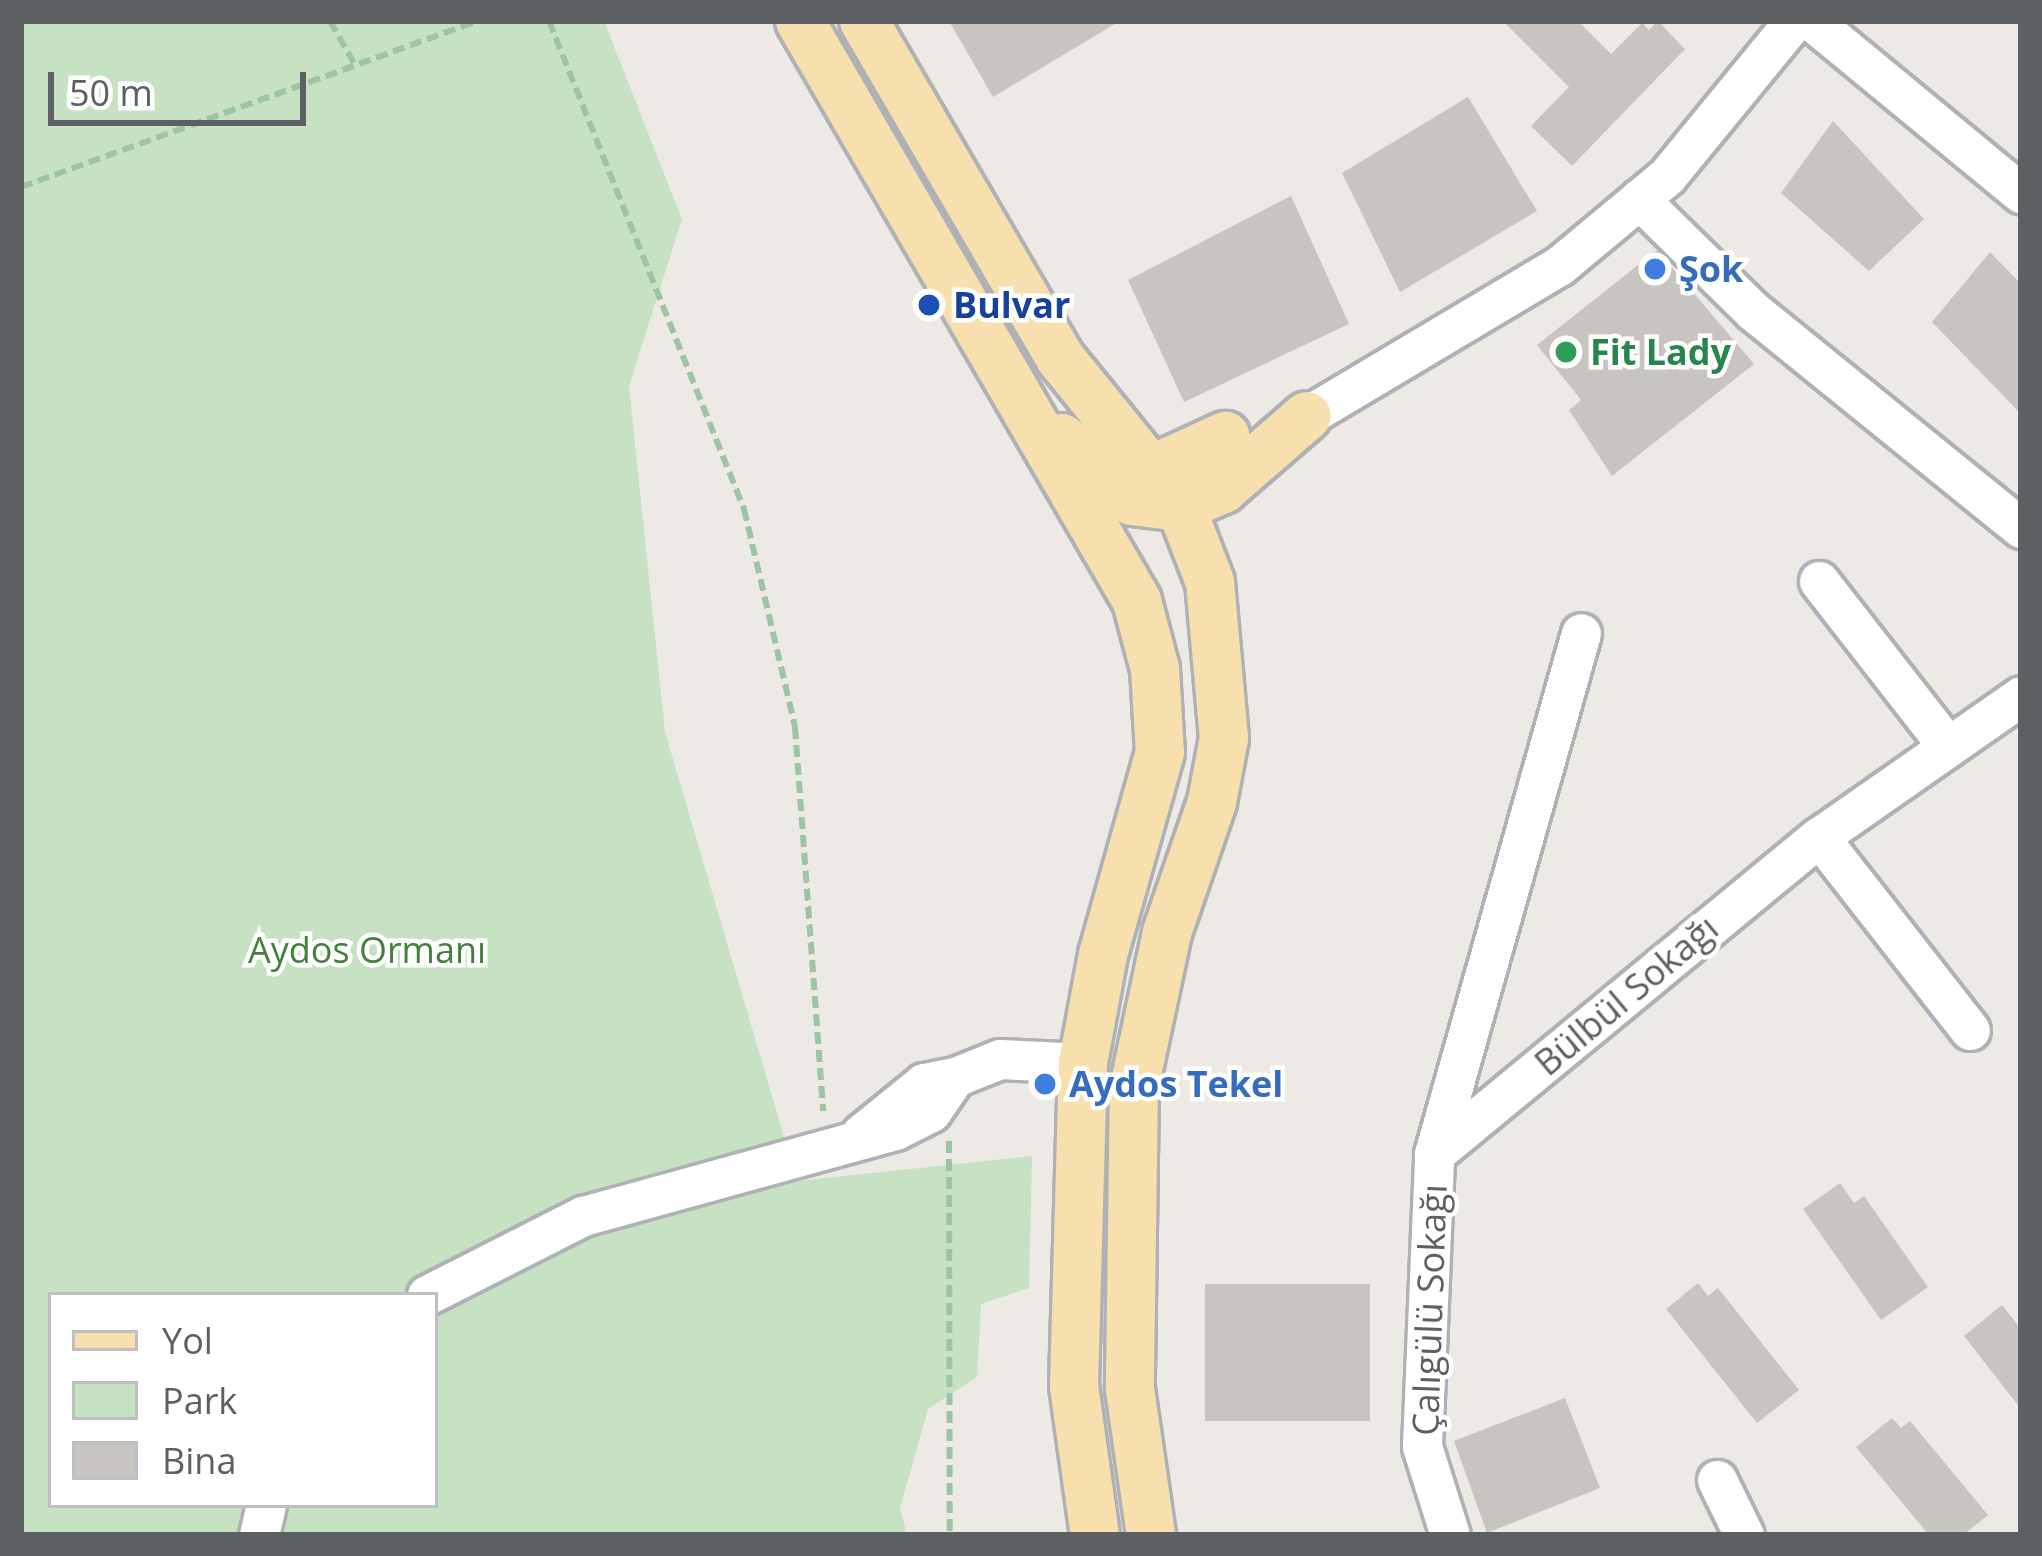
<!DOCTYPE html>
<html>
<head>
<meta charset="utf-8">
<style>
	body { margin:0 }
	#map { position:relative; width:2042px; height:1556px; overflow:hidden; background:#ede9e4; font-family:"Open Sans",sans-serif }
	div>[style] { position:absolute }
	.green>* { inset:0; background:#c7e2c2 }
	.building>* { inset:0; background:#c8c4c0 }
	.path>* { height:6px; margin-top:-3px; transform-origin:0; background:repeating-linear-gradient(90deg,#9ec5a2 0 12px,transparent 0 18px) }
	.roads { filter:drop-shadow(3px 0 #afb2b5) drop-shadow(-3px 0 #afb2b5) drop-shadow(0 3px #afb2b5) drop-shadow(0 -3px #afb2b5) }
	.minor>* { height:39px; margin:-19.5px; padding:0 19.5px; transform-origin:19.5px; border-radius:19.5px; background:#fff }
	.major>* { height:48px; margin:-24px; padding:0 24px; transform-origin:24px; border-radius:24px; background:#f7e0ae }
	.dots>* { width:33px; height:33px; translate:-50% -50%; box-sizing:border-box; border:6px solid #fff; border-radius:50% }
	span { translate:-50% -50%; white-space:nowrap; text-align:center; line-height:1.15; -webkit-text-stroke:9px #fff; paint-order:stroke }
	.shop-label { font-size:36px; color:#366cbe; font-weight:700 }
	.left { translate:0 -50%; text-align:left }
	.transit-label { font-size:36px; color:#164399; font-weight:700 }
	.leisure-label { font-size:36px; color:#27864d; font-weight:700 }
	.park-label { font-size:36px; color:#44803d }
	.street-label { font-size:36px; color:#5c6063 }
	.frame { position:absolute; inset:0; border:24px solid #5c6063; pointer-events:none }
	.legend { position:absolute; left:48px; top:1292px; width:390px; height:216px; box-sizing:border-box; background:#fff; border:3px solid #bebfc1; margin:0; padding:15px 21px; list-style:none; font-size:36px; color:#5c6063 }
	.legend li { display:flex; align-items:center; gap:24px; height:60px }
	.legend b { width:60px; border:3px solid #bebfc1 }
	.scale { position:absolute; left:48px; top:72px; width:258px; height:54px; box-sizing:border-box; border:6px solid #5c6063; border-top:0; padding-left:15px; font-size:36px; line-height:42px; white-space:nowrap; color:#5c6063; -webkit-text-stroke:9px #fff; paint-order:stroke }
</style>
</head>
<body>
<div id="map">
	<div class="green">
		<i style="clip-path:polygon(evenodd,21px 21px,604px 21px,682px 219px,629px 386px,665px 732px,797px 1181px,1032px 1156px,1029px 1288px,981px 1304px,977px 1377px,928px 1409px,900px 1508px,907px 1535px,21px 1535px,21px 21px,51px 1295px,435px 1295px,435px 1505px,51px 1505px,51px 1295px)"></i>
	</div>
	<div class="building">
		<i style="clip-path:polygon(949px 21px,1120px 21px,993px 97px)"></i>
		<i style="clip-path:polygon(1503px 21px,1578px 21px,1611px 54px,1642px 23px,1649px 30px,1658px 21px,1685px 49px,1572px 166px,1531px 126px,1569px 87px)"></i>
		<i style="clip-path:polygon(1468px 97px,1537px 211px,1400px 292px,1342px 173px)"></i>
		<i style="clip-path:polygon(1833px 121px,1924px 219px,1869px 271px,1781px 193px)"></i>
		<i style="clip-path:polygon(1291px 196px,1349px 324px,1184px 402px,1128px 280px)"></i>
		<i style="clip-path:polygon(1657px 250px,1754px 364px,1612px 476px,1569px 410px,1581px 400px,1537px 345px)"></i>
		<i style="clip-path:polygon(1990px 252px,2021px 284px,2021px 414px,1932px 322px)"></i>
		<i style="clip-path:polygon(1840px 1183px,1854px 1203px,1864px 1196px,1928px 1287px,1881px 1320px,1803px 1209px)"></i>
		<i style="clip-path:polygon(1698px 1283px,1708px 1296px,1718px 1288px,1799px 1390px,1757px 1423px,1666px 1309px)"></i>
		<i style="clip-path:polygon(1205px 1284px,1370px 1284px,1370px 1421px,1205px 1421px)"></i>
		<i style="clip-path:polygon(2002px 1305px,2021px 1329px,2021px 1409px,1964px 1336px)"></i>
		<i style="clip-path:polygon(1565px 1398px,1600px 1488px,1487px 1533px,1454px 1441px)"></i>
		<i style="clip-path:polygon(1892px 1418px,1901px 1428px,1910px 1421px,1988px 1515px,1963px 1535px,1929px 1535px,1856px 1447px)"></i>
	</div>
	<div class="path">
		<i style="left:330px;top:21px;width:51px;rotate:60.4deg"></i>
		<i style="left:549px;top:21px;width:526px;rotate:68.22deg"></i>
		<i style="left:744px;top:509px;width:224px;rotate:76.8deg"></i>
		<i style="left:795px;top:727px;width:385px;rotate:85.8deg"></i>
		<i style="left:21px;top:187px;width:485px;rotate:-20deg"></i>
		<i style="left:949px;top:1141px;width:394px;rotate:89.9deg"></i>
	</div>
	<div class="roads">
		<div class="minor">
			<i style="left:1812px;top:21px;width:271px;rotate:39.5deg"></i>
			<i style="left:1639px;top:199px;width:160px;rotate:44.5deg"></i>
			<i style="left:1753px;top:311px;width:345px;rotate:39deg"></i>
			<i style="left:1307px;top:416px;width:293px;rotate:-30.8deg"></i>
			<i style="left:1559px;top:266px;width:141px;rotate:-39.8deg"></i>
			<i style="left:1667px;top:176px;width:200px;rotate:-50.7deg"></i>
			<i style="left:1819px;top:581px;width:207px;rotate:52.1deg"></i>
			<i style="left:1819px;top:837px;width:245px;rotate:52deg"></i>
			<i style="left:955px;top:1077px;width:48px;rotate:-21.8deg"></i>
			<i style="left:1000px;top:1059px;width:83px;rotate:2.8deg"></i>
			<i style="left:1434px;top:1154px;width:499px;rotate:-39.5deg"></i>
			<i style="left:1819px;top:837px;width:246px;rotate:-34.9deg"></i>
			<i style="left:427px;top:1295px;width:175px;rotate:-26.9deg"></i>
			<i style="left:583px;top:1216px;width:324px;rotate:-15.4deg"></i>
			<i style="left:895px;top:1130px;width:40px;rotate:-26.6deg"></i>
			<i style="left:931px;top:1112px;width:42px;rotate:-55.6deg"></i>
			<i style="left:955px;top:1077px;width:32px;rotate:169deg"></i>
			<i style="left:924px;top:1083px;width:81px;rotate:141deg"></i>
			<i style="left:1717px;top:1480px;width:61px;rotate:63.9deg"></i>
			<i style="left:259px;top:1535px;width:31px;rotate:-77deg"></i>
			<i style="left:1450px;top:1535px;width:93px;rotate:-107.5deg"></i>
			<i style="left:1422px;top:1446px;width:292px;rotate:-87.6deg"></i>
			<i style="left:1434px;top:1154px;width:541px;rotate:-74.24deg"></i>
		</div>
		<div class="major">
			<i style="left:800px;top:21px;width:671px;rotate:59.84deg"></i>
			<i style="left:1137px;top:601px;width:70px;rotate:75.2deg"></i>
			<i style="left:1155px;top:669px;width:83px;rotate:86.6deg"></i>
			<i style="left:1160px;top:752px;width:211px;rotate:105.7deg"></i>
			<i style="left:1103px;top:955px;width:110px;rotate:100.5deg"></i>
			<i style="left:1083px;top:1063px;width:323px;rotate:91.6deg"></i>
			<i style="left:1074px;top:1386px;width:150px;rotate:82deg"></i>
			<i style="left:864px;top:21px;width:391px;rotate:59.8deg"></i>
			<i style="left:1061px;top:359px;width:191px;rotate:51deg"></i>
			<i style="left:1181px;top:507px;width:80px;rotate:68.9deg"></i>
			<i style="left:1210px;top:582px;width:157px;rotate:84.9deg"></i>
			<i style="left:1224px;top:738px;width:65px;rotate:100.6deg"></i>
			<i style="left:1212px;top:802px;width:139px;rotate:109deg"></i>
			<i style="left:1167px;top:933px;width:158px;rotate:102deg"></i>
			<i style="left:1134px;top:1088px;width:301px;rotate:90.8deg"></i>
			<i style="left:1130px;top:1389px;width:148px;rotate:81.8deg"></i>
			<i style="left:1062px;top:438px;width:94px;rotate:42deg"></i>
			<i style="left:1132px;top:501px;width:49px;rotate:7deg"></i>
			<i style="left:1181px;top:507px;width:46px;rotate:-23.2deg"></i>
			<i style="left:1223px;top:489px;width:111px;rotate:-41deg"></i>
			<i style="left:1136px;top:495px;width:49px;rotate:-44.2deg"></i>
			<i style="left:1171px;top:461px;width:60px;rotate:-24.8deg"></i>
		</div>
	</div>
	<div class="dots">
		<i style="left:1655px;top:269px;background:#3f7fe0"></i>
		<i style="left:929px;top:305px;background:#1a4fb4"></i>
		<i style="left:1566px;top:352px;background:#2e9e5b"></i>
		<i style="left:1045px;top:1084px;background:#3f7fe0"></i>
	</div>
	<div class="shop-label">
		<span class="left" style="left:1679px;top:269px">Şok</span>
		<span class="left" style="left:1069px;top:1084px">Aydos Tekel</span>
	</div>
	<div class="transit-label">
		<span class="left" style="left:953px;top:305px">Bulvar</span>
	</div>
	<div class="leisure-label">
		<span class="left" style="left:1590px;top:352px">Fit Lady</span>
	</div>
	<div class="park-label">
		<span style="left:367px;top:950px">Aydos Ormanı</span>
	</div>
	<div class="street-label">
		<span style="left:1626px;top:995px;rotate:-40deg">Bülbül Sokağı</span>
		<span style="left:1429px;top:1310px;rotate:-88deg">Çalıgülü Sokağı</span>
	</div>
	<div class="frame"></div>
	<ul class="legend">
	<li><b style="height:15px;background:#f7e0ae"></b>Yol</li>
	<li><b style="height:33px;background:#c7e2c2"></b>Park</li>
	<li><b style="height:33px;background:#c8c4c0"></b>Bina</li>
	</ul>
	<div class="scale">50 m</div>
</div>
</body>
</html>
